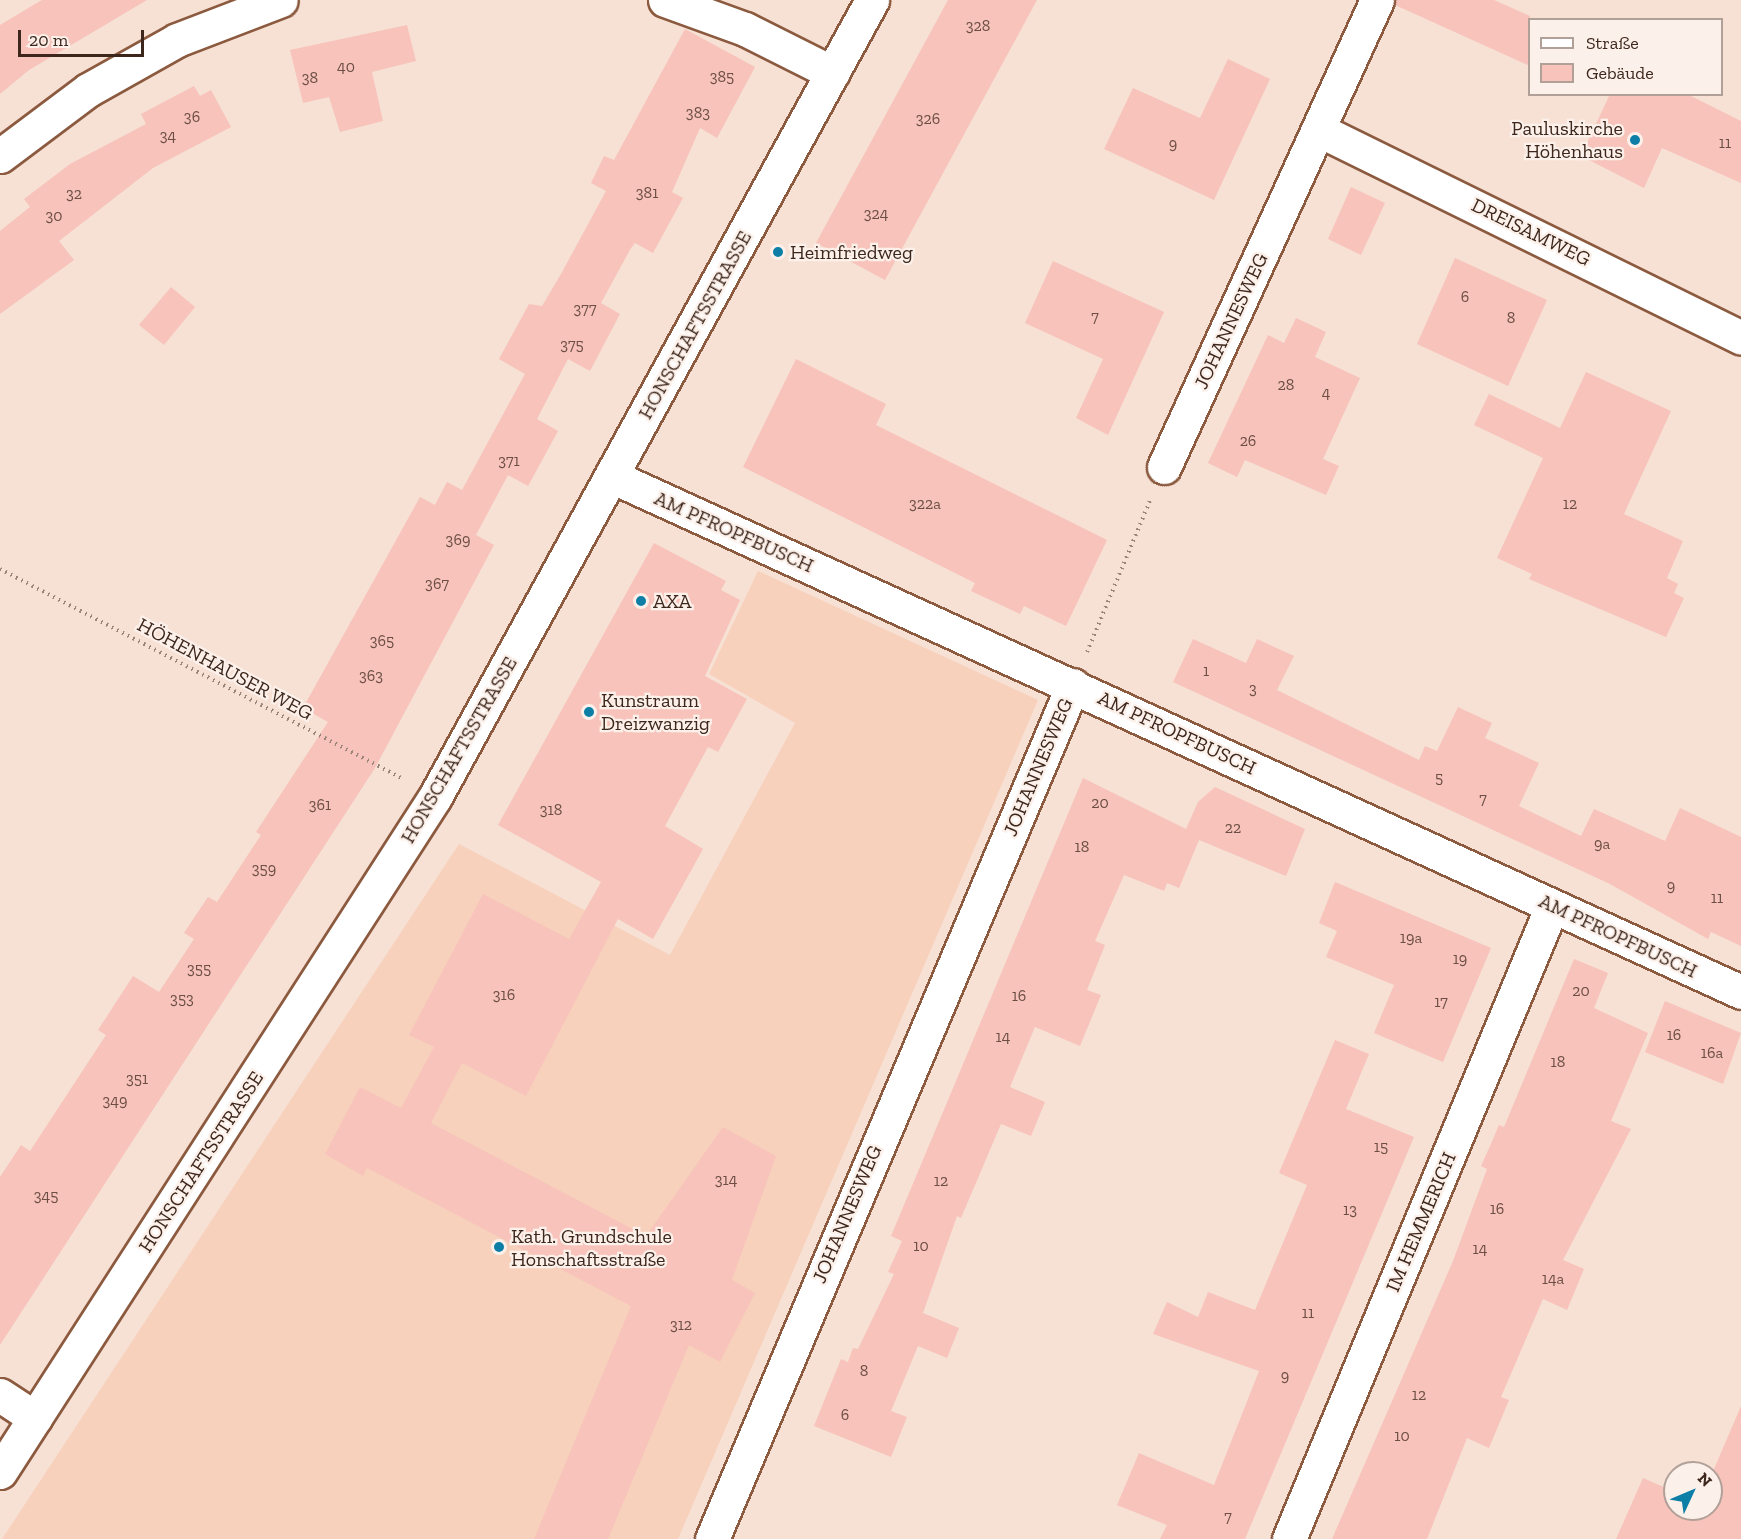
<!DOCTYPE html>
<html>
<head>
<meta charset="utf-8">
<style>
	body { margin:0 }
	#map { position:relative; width:1741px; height:1539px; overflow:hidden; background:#f7e0d4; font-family:"Zilla Slab",serif }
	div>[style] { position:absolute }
	.built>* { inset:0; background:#f7d1bc }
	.building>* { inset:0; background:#f7c3ba }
	.path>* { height:4px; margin-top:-2px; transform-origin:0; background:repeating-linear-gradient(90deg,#9a8478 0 1.5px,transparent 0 6px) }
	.roads { filter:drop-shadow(2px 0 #8b5a3f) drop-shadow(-2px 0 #8b5a3f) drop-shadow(0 2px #8b5a3f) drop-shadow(0 -2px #8b5a3f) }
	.minor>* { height:33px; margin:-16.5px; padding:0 16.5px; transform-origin:16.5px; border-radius:16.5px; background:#fff }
	.dots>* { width:16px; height:16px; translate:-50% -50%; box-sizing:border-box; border:3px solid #fcf0ea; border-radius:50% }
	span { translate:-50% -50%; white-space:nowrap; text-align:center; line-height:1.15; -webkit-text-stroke:4.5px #fcf0ea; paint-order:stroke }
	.number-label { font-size:16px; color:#6c4e44 }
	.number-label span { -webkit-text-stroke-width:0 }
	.poi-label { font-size:20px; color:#3d271c }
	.right { translate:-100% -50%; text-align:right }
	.left { translate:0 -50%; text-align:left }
	.street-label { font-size:20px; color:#3d271c }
	.legend { position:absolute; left:1528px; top:18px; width:195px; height:78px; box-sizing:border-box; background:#fcf0ea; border:2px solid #b0a098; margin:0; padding:8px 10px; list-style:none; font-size:18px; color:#3d271c }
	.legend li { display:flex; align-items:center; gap:12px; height:30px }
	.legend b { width:30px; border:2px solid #b0a098 }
	.north { position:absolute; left:1663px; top:1461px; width:60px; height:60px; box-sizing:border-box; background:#fcf0ea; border:2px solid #b0a098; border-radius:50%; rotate:46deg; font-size:16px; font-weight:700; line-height:24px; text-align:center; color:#3d271c }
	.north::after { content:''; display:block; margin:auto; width:21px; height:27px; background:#0d7ea6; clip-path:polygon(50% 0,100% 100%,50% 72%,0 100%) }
	.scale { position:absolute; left:18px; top:30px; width:126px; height:27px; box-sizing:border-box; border:3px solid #3d271c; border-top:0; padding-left:8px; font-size:18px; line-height:21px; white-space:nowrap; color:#3d271c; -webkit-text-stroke:4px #fcf0ea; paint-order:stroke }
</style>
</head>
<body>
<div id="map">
	<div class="built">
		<i style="clip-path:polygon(758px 571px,1038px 700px,678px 1539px,2px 1539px,459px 844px,670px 955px,795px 723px,709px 674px)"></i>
	</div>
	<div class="building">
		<i style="clip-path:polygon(42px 0,147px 0,29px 70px,0 94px,0 25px)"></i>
		<i style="clip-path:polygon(948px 0,1037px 0,885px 280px,816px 243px)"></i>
		<i style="clip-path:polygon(1395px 0,1494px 0,1530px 16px,1530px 66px,1395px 5px)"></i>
		<i style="clip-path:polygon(407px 25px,416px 61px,372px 72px,383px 121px,340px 132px,329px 97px,303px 103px,290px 50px)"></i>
		<i style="clip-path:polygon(685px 29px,755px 67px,717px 138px,700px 128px,672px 192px,683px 198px,653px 253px,635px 243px,631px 248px,601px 303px,620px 314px,590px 371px,568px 359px,537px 419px,558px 431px,528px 486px,508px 475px,476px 535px,494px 545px,375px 768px,0 1345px,0 1177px,21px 1145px,30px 1151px,106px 1035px,98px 1030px,133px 976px,159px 992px,194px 939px,184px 933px,208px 897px,217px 902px,261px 835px,256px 832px,328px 722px,303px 708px,420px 497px,435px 505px,447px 482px,462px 490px,525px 374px,499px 359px,529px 304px,542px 306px,561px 274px,606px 191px,591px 183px,604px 156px,614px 160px)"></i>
		<i style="clip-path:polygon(1228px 59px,1270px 79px,1214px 200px,1104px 149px,1133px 88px,1200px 118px)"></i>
		<i style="clip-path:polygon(194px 86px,200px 96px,211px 90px,231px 127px,153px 168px,59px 241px,74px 260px,0 314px,0 231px,30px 207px,24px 199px,70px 164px,146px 124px,141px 114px)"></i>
		<i style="clip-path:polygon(1610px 94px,1687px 94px,1741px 121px,1741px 183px,1662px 148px,1644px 188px,1581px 156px)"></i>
		<i style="clip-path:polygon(1351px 187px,1385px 203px,1361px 255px,1328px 239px)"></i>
		<i style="clip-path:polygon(1455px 258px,1547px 300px,1508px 386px,1417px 344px)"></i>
		<i style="clip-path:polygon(1053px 261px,1164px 312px,1108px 435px,1076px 418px,1103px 359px,1025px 323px)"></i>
		<i style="clip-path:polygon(171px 287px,195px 307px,164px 345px,139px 325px)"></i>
		<i style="clip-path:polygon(1296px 318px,1326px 332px,1315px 357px,1360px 378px,1323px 459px,1339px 466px,1326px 495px,1245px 460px,1237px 477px,1208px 463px,1268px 335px,1284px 343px)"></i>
		<i style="clip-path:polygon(796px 359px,886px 404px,876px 425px,1107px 540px,1066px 626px,1024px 606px,1020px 614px,971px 591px,975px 583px,743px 467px)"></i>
		<i style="clip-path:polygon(1586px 372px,1671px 411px,1624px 514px,1683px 541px,1667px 578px,1678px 584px,1674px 593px,1684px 598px,1666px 637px,1529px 579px,1532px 574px,1497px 558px,1543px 458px,1474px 425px,1489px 394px,1560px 428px)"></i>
		<i style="clip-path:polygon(654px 543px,726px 581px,721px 590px,740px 600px,705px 676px,747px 699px,718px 752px,708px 747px,665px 826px,703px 849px,653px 939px,618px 919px,526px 1096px,462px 1063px,431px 1123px,646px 1236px,723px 1127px,776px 1156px,732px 1280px,755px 1293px,720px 1362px,689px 1345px,608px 1539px,534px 1539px,631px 1306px,367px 1168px,363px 1176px,325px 1154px,360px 1087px,401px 1108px,434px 1047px,409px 1035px,483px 894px,569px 939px,601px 882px,498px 825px)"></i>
		<i style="clip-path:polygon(1193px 639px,1246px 663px,1257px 639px,1294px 656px,1277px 690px,1419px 760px,1425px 746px,1437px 751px,1458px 707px,1492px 723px,1485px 738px,1539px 763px,1519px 806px,1581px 836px,1594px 809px,1665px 841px,1680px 808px,1741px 837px,1741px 946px,1711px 932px,1708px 939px,1610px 884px,1173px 682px)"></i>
		<i style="clip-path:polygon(1083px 778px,1186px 829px,1198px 802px,1215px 787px,1305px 829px,1286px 876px,1199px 840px,1179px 888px,1167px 883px,1164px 891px,1124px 875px,1095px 941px,1105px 945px,1087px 990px,1101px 995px,1080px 1046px,1035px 1027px,1010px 1087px,1045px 1102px,1031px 1136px,1001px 1124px,961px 1218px,957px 1216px,923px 1313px,959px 1328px,947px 1358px,918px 1346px,891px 1411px,907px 1417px,891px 1457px,814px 1426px,841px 1359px,848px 1362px,853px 1348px,858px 1349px,894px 1274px,888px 1272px,902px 1241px,891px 1236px)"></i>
		<i style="clip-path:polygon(1335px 882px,1491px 948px,1443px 1062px,1374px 1033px,1394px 985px,1326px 957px,1337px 931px,1319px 923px)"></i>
		<i style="clip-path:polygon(1574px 959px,1608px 973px,1594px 1008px,1648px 1033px,1611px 1121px,1631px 1129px,1563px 1260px,1584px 1269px,1567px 1310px,1543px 1299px,1501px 1397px,1509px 1400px,1489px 1448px,1467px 1438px,1427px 1539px,1332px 1539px,1453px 1261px,1487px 1169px,1481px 1166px,1490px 1146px,1499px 1125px,1504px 1127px)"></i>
		<i style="clip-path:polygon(1665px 1001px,1741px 1033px,1723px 1084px,1645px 1052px)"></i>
		<i style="clip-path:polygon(1335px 1040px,1369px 1054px,1346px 1109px,1414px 1137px,1245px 1539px,1160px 1539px,1167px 1525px,1117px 1505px,1139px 1453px,1214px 1485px,1259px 1371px,1153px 1334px,1167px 1302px,1198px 1317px,1208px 1292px,1255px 1310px,1307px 1185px,1279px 1173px)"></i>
		<i style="clip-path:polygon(1741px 1406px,1741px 1539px,1616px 1539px,1643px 1478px,1675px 1492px,1675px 1509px,1711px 1509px,1711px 1476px)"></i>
	</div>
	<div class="path">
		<i style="left:0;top:569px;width:452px;rotate:27.5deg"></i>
		<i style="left:1087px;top:652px;width:164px;rotate:-67.4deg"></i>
	</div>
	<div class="roads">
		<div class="minor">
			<i style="left:665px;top:0;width:85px;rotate:19.9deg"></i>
			<i style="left:745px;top:29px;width:98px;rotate:26.6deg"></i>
			<i style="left:1319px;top:130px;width:470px;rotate:26.2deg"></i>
			<i style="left:0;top:156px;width:110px;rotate:-36.9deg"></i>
			<i style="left:88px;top:90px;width:102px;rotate:-29.3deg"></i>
			<i style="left:177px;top:40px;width:111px;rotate:-21deg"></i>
			<i style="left:1164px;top:467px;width:513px;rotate:-65.48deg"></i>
			<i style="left:611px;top:476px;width:1242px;rotate:24.54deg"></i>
			<i style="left:0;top:1395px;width:42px;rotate:33.3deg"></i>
			<i style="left:0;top:1472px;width:803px;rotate:-57.2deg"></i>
			<i style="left:435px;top:797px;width:909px;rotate:-61.26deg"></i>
			<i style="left:712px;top:1539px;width:927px;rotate:-67.09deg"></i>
			<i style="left:1289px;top:1539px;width:685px;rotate:-67.44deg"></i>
		</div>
	</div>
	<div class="dots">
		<i style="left:1635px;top:140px;background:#0d7ea6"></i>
		<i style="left:778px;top:252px;background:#0d7ea6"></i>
		<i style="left:641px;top:601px;background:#0d7ea6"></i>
		<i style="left:589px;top:712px;background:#0d7ea6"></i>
		<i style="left:499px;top:1247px;background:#0d7ea6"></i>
	</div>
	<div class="number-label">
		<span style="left:978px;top:26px">328</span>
		<span style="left:346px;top:67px">40</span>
		<span style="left:722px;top:77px">385</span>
		<span style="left:310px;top:78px">38</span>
		<span style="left:698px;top:113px">383</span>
		<span style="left:192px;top:117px">36</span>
		<span style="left:928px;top:119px">326</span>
		<span style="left:168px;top:136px">34</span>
		<span style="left:1725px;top:143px">11</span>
		<span style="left:1173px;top:144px">9</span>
		<span style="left:647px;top:193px">381</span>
		<span style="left:74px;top:194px">32</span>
		<span style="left:876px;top:214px">324</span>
		<span style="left:54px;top:216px">30</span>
		<span style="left:1465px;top:297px">6</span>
		<span style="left:585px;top:309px">377</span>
		<span style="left:1095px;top:317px">7</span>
		<span style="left:1511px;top:318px">8</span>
		<span style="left:572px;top:345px">375</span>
		<span style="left:1286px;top:385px">28</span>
		<span style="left:1326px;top:393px">4</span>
		<span style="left:1248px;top:441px">26</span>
		<span style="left:509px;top:461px">371</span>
		<span style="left:925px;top:504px">322a</span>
		<span style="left:1570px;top:504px">12</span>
		<span style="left:458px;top:540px">369</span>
		<span style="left:437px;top:584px">367</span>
		<span style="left:382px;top:641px">365</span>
		<span style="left:1206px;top:671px">1</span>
		<span style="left:371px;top:676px">363</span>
		<span style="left:1253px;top:689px">3</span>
		<span style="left:1439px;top:778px">5</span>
		<span style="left:1483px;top:799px">7</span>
		<span style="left:1100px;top:803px">20</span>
		<span style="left:320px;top:805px">361</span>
		<span style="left:551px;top:810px">318</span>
		<span style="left:1233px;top:828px">22</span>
		<span style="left:1602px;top:844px">9a</span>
		<span style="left:1082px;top:847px">18</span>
		<span style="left:264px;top:869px">359</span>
		<span style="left:1671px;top:886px">9</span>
		<span style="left:1717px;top:898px">11</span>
		<span style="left:1411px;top:938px">19a</span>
		<span style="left:1460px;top:959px">19</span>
		<span style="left:199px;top:969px">355</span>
		<span style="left:1581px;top:991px">20</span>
		<span style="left:504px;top:995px">316</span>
		<span style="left:1019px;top:996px">16</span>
		<span style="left:182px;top:999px">353</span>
		<span style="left:1441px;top:1002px">17</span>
		<span style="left:1674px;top:1035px">16</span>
		<span style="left:1003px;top:1037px">14</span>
		<span style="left:1712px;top:1053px">16a</span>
		<span style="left:1558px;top:1062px">18</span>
		<span style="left:137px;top:1079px">351</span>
		<span style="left:115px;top:1101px">349</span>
		<span style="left:1381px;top:1147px">15</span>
		<span style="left:726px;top:1180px">314</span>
		<span style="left:941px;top:1181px">12</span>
		<span style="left:46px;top:1196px">345</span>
		<span style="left:1497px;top:1209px">16</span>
		<span style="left:1350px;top:1210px">13</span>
		<span style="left:921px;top:1246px">10</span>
		<span style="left:1480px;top:1249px">14</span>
		<span style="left:1553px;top:1279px">14a</span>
		<span style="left:1308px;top:1313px">11</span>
		<span style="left:681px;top:1325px">312</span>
		<span style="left:864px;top:1371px">8</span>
		<span style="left:1285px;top:1376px">9</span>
		<span style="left:1419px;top:1395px">12</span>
		<span style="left:845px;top:1415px">6</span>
		<span style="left:1402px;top:1436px">10</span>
		<span style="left:1228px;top:1517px">7</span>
	</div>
	<div class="poi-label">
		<span class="right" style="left:1623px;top:140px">Pauluskirche<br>Höhenhaus</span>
		<span class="left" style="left:790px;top:252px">Heimfriedweg</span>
		<span class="left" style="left:653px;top:601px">AXA</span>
		<span class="left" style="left:601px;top:712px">Kunstraum<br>Dreizwanzig</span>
		<span class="left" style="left:511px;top:1248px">Kath. Grundschule<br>Honschaftsstraße</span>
	</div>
	<div class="street-label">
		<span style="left:1531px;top:232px;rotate:26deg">DREISAMWEG</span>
		<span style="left:1231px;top:321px;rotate:-65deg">JOHANNESWEG</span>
		<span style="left:695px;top:325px;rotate:-61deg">HONSCHAFTSSTRASSE</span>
		<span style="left:734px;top:532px;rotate:24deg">AM PFROPFBUSCH</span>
		<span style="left:225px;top:669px;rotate:28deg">HÖHENHAUSER WEG</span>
		<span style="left:1177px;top:733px;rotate:25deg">AM PFROPFBUSCH</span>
		<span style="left:459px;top:750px;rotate:-60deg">HONSCHAFTSSTRASSE</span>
		<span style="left:1038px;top:767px;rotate:-67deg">JOHANNESWEG</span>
		<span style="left:1618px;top:936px;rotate:25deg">AM PFROPFBUSCH</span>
		<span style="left:201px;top:1162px;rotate:-57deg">HONSCHAFTSSTRASSE</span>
		<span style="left:847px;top:1214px;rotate:-67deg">JOHANNESWEG</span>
		<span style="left:1421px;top:1222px;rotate:-67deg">IM HEMMERICH</span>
	</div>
	<ul class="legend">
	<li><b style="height:8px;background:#fff"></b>Straße</li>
	<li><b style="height:16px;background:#f7c3ba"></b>Gebäude</li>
	</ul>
	<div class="north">N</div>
	<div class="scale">20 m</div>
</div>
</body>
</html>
